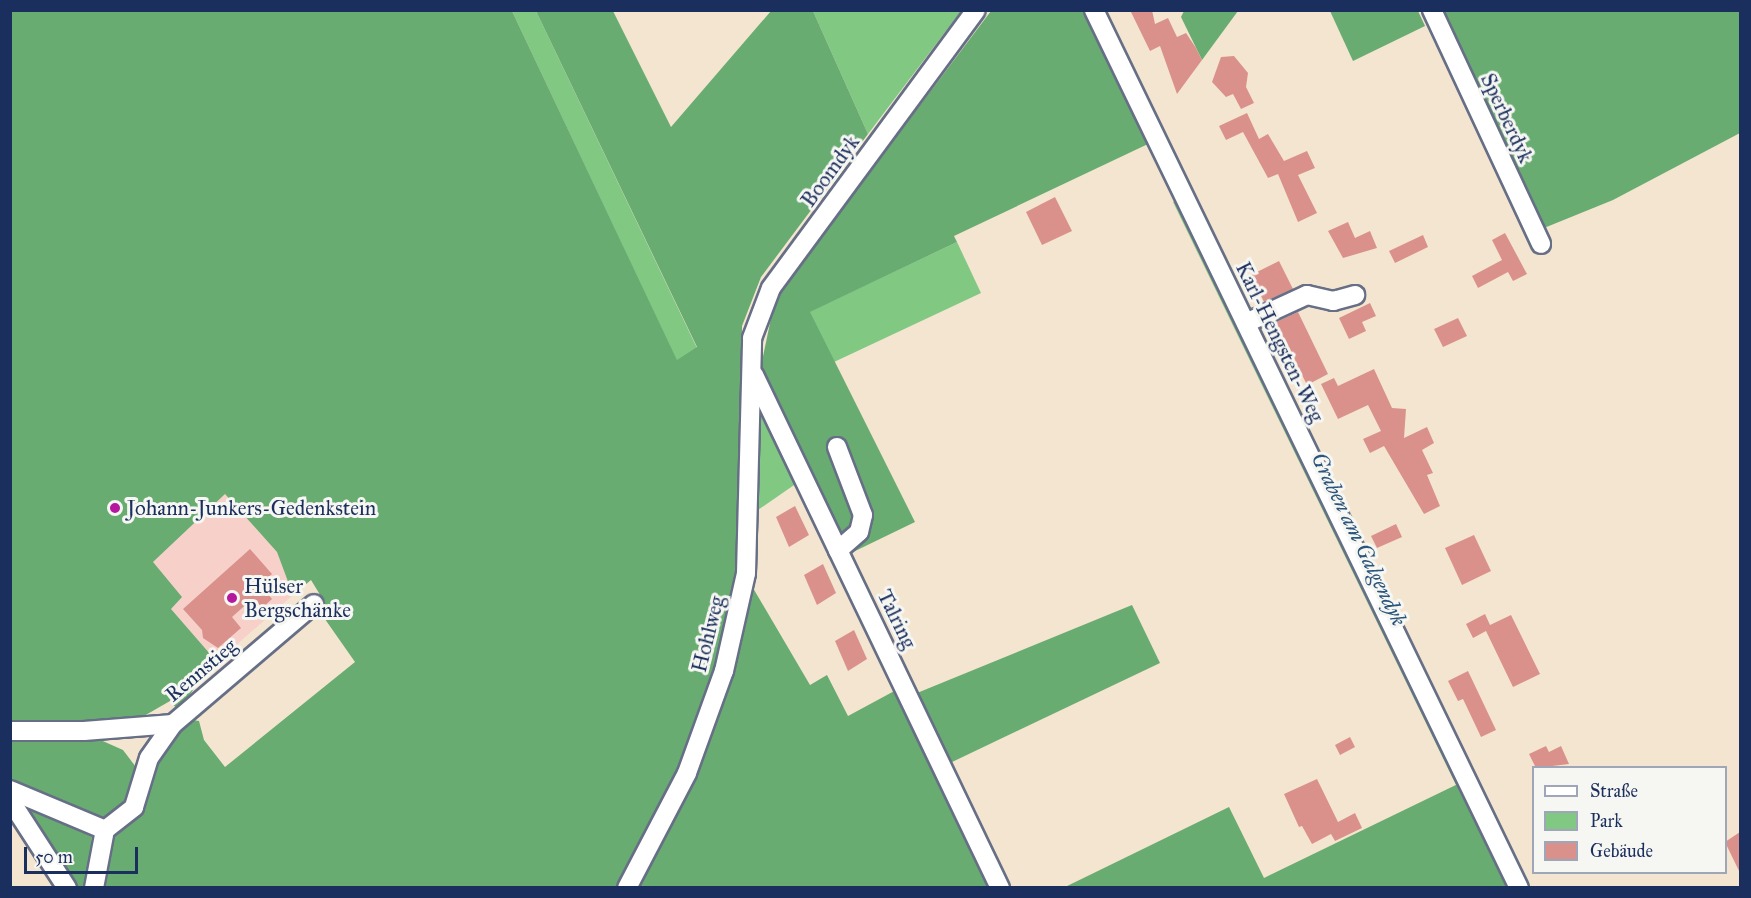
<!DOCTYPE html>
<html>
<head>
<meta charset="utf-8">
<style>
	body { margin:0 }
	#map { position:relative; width:1751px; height:898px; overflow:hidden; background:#f4e5d0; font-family:"IM FELL Great Primer",serif }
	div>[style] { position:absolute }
	.built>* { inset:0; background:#f7d0ca }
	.green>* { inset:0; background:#81c883 }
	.forest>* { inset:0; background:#68ac71 }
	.building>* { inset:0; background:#da918c }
	.roads { filter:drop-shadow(2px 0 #676f86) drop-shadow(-2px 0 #676f86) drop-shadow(0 2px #676f86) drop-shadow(0 -2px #676f86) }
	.minor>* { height:18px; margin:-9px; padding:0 9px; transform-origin:9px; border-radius:9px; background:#fff }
	.dots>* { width:16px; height:16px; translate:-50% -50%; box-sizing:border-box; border:3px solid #f6f6f2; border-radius:50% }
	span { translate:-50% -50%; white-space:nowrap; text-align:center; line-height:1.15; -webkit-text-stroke:6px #f6f6f2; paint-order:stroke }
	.street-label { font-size:21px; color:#1b2f5e }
	.poi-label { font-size:21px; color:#1b2f5e }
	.left { translate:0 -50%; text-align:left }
	.water-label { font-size:22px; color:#2c557c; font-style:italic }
	.frame { position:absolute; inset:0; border:12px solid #1b2f5e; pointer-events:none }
	.legend { position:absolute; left:1532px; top:766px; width:195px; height:108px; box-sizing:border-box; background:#f6f6f2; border:2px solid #9ea6b7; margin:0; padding:8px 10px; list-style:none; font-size:18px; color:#1b2f5e }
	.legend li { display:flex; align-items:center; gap:12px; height:30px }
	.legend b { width:30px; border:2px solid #9ea6b7 }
	.scale { position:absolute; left:24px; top:847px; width:114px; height:27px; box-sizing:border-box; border:3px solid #1b2f5e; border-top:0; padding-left:8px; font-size:18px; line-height:21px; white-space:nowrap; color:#1b2f5e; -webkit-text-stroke:4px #f6f6f2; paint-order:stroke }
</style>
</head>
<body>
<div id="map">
	<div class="built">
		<i style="clip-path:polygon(225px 494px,277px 552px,293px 595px,217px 662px,171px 609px,153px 562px)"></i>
	</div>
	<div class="green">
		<i style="clip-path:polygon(512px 11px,536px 11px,697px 348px,677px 361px)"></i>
		<i style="clip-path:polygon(813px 11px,961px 11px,868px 134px)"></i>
		<i style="clip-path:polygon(1179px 199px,1462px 782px,1456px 785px,1173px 202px)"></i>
		<i style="clip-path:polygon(957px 242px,981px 293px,834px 362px,809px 312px)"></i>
		<i style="clip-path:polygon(756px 397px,797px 483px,755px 512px)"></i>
	</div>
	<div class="forest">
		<i style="clip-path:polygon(10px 11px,512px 11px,677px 360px,697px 347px,536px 11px,613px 11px,671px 127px,771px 11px,813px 11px,868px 134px,761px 277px,742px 326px,740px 522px,735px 587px,711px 693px,658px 818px,618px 887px,101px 887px,107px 842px,134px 817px,163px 745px,186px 719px,199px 721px,204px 740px,225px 767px,355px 662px,320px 612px,322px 598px,311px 580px,293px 595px,277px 552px,225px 494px,153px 562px,182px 597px,171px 609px,217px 662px,205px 672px,179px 711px,170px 701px,137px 720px,58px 728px,11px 723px)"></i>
		<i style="clip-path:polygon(991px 11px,1084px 11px,1148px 144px,954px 236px,957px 242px,810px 312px,915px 522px,851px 553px,761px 366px,770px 323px,780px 291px)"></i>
		<i style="clip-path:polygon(1184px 11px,1238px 11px,1202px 60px,1181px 17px)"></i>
		<i style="clip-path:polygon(1330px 11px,1418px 11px,1425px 26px,1353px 61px)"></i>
		<i style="clip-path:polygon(1441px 11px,1740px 11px,1740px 133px,1613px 200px,1544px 228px)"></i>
		<i style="clip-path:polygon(753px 588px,810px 685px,827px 675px,848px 716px,898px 689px,990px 888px,633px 888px,697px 777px)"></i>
		<i style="clip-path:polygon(1132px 605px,1160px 663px,950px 763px,917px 693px)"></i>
		<i style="clip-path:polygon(11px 736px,96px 738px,123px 750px,139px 771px,124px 809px,113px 817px,92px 821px,11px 781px)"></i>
		<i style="clip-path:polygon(1462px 782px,1513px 888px,1063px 888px,1229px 807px,1264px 878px)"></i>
		<i style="clip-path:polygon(28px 804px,92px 837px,86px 887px,77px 887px,24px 808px)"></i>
	</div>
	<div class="building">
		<i style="clip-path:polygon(1130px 10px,1152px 10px,1155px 24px,1168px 18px,1177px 37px,1186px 33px,1196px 48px,1202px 60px,1177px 94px,1160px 46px,1150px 51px)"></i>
		<i style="clip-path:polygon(1234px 56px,1248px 73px,1246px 87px,1254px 103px,1241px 109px,1233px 94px,1226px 97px,1212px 82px,1221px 57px)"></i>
		<i style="clip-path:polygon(1247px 113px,1259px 139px,1268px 134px,1284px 161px,1307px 151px,1315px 168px,1298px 175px,1317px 213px,1298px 222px,1278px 174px,1268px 178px,1243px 132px,1226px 140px,1219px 126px)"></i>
		<i style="clip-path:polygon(1055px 197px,1072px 231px,1042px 245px,1026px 212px)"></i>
		<i style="clip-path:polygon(1348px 222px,1355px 238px,1370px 231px,1377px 248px,1343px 258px,1328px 231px)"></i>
		<i style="clip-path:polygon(1505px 233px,1527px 274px,1513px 281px,1508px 272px,1478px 288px,1472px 276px,1502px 260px,1492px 240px)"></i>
		<i style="clip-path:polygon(1423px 235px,1428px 247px,1395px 263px,1389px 251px)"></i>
		<i style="clip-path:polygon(1279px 261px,1293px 289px,1264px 302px,1251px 275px)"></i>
		<i style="clip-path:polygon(1370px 303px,1376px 316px,1362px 322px,1366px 331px,1349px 339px,1339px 318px)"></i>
		<i style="clip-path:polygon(1298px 312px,1328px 374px,1307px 385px,1276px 322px)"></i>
		<i style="clip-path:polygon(1458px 318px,1467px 336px,1443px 347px,1434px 329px)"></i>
		<i style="clip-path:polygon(1374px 369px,1392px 408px,1406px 409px,1404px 438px,1427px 427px,1434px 443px,1422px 450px,1433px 473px,1427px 475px,1440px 506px,1424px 514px,1384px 446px,1370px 453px,1363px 439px,1381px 431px,1368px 405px,1338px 419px,1321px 384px,1334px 378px,1338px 386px)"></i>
		<i style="clip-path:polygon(795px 506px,809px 535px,789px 547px,776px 517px)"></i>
		<i style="clip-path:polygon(1396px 524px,1402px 537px,1377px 548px,1371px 536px)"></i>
		<i style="clip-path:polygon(1474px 535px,1491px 571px,1462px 585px,1445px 548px)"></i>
		<i style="clip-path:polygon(250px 549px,272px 574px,260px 584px,272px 599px,262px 608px,250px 601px,232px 617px,241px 628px,218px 648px,203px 638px,202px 630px,183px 609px)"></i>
		<i style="clip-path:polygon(823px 564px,836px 593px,817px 605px,804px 575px)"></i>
		<i style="clip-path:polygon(1485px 614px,1490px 625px,1511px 615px,1540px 674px,1513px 687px,1486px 631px,1473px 638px,1466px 624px)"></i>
		<i style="clip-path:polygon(854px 630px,867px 659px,848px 671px,835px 641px)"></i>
		<i style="clip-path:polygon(1468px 671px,1496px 730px,1481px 737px,1463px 699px,1458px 701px,1448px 681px)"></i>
		<i style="clip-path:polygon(1350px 737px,1355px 747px,1340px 755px,1335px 745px)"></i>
		<i style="clip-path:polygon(1546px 746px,1549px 752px,1561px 746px,1569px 764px,1536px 768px,1529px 754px)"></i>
		<i style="clip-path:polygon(1317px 779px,1338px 822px,1355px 813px,1362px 828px,1335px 841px,1331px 834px,1312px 844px,1302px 826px,1299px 827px,1284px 794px)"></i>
		<i style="clip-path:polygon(1740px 832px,1740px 873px,1725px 842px)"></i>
	</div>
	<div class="roads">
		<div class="minor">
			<i style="left:1094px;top:10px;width:975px;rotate:64.17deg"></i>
			<i style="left:1432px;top:10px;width:258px;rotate:65deg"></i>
			<i style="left:1246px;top:323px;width:67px;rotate:-24.7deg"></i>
			<i style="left:1307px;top:295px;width:27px;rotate:13deg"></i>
			<i style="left:1333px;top:301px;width:23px;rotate:-15deg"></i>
			<i style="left:754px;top:375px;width:569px;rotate:64.38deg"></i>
			<i style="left:837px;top:447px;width:73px;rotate:69.1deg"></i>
			<i style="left:863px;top:515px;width:17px;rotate:103deg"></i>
			<i style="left:859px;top:532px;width:28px;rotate:139deg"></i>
			<i style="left:10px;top:731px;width:74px"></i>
			<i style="left:84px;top:731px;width:89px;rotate:-4.5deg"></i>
			<i style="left:10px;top:790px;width:103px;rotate:22.8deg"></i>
			<i style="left:10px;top:800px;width:105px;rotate:57.1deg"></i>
			<i style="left:94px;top:888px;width:59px;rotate:-79.3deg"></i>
			<i style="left:105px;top:830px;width:37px;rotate:-38deg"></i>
			<i style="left:134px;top:807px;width:51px;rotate:-73deg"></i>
			<i style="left:149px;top:758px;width:42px;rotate:-54.8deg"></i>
			<i style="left:173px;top:724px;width:185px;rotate:-40.4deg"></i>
			<i style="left:627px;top:888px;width:130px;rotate:-62.4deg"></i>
			<i style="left:687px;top:773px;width:109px;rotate:-70.1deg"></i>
			<i style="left:724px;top:671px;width:100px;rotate:-77.3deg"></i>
			<i style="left:746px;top:573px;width:235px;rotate:-88.5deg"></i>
			<i style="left:752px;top:338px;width:53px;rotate:-69.2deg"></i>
			<i style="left:771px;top:288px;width:345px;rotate:-53.6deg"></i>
		</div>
	</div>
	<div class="dots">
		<i style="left:115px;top:508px;background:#b5179e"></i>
		<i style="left:232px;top:598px;background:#b5179e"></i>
	</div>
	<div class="street-label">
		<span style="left:1507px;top:118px;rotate:65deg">Sperberdyk</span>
		<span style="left:830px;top:171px;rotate:-54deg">Boomdyk</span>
		<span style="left:1280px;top:342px;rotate:64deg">Karl-Hengsten-Weg</span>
		<span style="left:897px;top:619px;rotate:64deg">Talring</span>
		<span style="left:708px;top:634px;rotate:-76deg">Hohlweg</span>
		<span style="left:201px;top:670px;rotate:-40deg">Rennstieg</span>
	</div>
	<div class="poi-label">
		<span class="left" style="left:127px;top:508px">Johann-Junkers-Gedenkstein</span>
		<span class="left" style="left:244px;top:598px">Hülser<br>Bergschänke</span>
	</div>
	<div class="water-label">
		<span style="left:1359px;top:539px;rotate:64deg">Graben am Galgendyk</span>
	</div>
	<div class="frame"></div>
	<ul class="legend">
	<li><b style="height:8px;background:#fff"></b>Straße</li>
	<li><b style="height:16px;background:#81c883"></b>Park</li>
	<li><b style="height:16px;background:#da918c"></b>Gebäude</li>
	</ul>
	<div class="scale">50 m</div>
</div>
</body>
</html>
